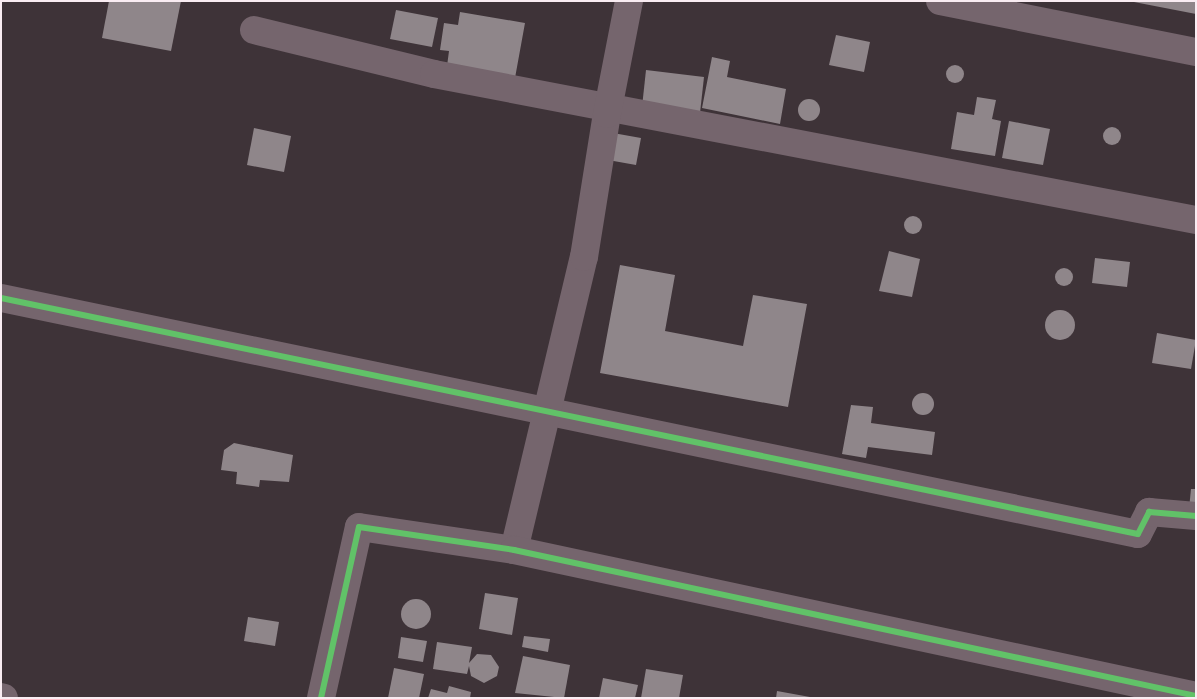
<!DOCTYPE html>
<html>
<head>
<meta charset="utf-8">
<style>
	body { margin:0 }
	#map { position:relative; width:1197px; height:699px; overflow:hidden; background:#3e3338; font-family:"Golos Text",sans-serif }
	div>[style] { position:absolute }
	.building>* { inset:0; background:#8f868a }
	.round { border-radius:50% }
	.minor>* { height:28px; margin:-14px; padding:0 14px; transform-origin:14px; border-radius:14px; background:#75656d }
	.cycleway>* { height:6px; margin:-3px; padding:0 3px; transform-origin:3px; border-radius:3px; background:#61c268 }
	span { translate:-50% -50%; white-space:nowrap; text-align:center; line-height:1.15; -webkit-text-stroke:5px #422f38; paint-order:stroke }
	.frame { position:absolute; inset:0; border:2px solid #f9ecf2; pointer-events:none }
</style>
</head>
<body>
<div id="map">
	<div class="building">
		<i style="clip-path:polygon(109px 1px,181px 1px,171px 51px,102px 38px)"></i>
		<i style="clip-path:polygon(1134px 1px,1196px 1px,1196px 14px,1134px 2px)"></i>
		<i style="clip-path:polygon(396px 10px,438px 18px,432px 47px,390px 39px)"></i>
		<i style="clip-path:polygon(460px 12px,525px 23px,515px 78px,447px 66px,449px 51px,440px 50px,444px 23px,458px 25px)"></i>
		<i style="clip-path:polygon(836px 35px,870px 42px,864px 72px,829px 65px)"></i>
		<i style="clip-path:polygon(712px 57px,730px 61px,727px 77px,786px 89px,780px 124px,702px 108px)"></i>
		<i class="round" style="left:946px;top:65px;width:18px;height:18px"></i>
		<i style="clip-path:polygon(646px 70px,704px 77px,700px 113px,642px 107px)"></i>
		<i style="clip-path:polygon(977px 97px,996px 100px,992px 119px,1001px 121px,995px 156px,951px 149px,957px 112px,974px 115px)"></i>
		<i class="round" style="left:798px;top:99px;width:22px;height:22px"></i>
		<i style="clip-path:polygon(1009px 121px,1050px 129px,1043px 165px,1002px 158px)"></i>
		<i class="round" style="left:1103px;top:127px;width:18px;height:18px"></i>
		<i style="clip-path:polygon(254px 128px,291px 136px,284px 172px,247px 165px)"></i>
		<i style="clip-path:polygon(613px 133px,641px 138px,636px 165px,608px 160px)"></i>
		<i class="round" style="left:904px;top:216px;width:18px;height:18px"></i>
		<i style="clip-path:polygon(889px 251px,920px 259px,912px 297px,879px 291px)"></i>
		<i style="clip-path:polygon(1095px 258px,1130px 262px,1127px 287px,1092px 283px)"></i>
		<i style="clip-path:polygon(620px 265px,675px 275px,665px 331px,743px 346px,753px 295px,807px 304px,788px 407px,600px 373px)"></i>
		<i class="round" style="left:1055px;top:268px;width:18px;height:18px"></i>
		<i class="round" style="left:1045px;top:310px;width:30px;height:30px"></i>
		<i style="clip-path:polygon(1157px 333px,1196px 340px,1191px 369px,1152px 363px)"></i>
		<i class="round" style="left:912px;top:393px;width:22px;height:22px"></i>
		<i style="clip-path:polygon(851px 405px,873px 407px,871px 423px,935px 432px,932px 455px,868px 447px,866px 458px,842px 454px)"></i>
		<i style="clip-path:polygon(234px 443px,293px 455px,289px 482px,260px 480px,259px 487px,236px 484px,237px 472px,221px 470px,224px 450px)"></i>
		<i style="clip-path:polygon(1191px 489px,1196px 489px,1196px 510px,1189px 509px)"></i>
		<i style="clip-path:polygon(485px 593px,518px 598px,512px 635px,479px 629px)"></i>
		<i class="round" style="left:401px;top:599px;width:30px;height:30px"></i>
		<i style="clip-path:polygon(248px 617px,279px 622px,275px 646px,244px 641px)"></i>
		<i style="clip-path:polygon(524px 636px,550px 639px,548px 652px,522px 647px)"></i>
		<i style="clip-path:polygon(401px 637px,427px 641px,423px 662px,398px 658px)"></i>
		<i style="clip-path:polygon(437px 642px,472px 647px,469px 663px,477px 654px,491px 655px,499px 667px,497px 676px,484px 683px,471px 676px,469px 666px,467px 674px,433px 669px)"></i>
		<i style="clip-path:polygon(523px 656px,570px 665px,564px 698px,515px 693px)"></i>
		<i style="clip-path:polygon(394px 668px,424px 674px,419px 698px,388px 698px)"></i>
		<i style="clip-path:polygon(646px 669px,683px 675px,679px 698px,641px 698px)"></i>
		<i style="clip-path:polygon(603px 678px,638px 685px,635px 698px,599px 698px)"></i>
		<i style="clip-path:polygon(449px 686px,471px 692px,470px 698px,428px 698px,431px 689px,447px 693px)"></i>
		<i style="clip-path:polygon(777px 691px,810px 697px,810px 698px,776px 698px)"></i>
	</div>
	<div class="minor">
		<i style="left:940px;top:1px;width:261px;rotate:11.3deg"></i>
		<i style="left:254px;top:30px;width:185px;rotate:13.7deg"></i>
		<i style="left:434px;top:74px;width:776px;rotate:10.85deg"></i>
		<i style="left:1px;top:298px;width:1161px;rotate:11.73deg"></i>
		<i style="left:1138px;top:534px;width:25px;rotate:-63deg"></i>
		<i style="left:1149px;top:512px;width:47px;rotate:4.9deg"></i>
		<i style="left:514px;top:550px;width:301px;rotate:-76.6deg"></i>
		<i style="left:584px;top:257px;width:145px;rotate:-80.9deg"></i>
		<i style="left:607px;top:114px;width:115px;rotate:-79deg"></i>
		<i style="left:1px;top:697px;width:3px;rotate:18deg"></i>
		<i style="left:321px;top:698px;width:175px;rotate:-77.5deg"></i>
		<i style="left:359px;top:527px;width:157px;rotate:8.4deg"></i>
		<i style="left:514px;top:550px;width:697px;rotate:12.08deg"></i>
	</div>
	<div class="cycleway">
		<i style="left:1px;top:298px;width:1161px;rotate:11.73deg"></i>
		<i style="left:1138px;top:534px;width:25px;rotate:-63deg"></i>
		<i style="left:1149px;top:512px;width:47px;rotate:4.9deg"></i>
		<i style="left:321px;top:698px;width:175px;rotate:-77.5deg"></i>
		<i style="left:359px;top:527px;width:157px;rotate:8.4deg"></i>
		<i style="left:514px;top:550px;width:697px;rotate:12.08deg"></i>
	</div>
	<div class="frame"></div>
</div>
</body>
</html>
